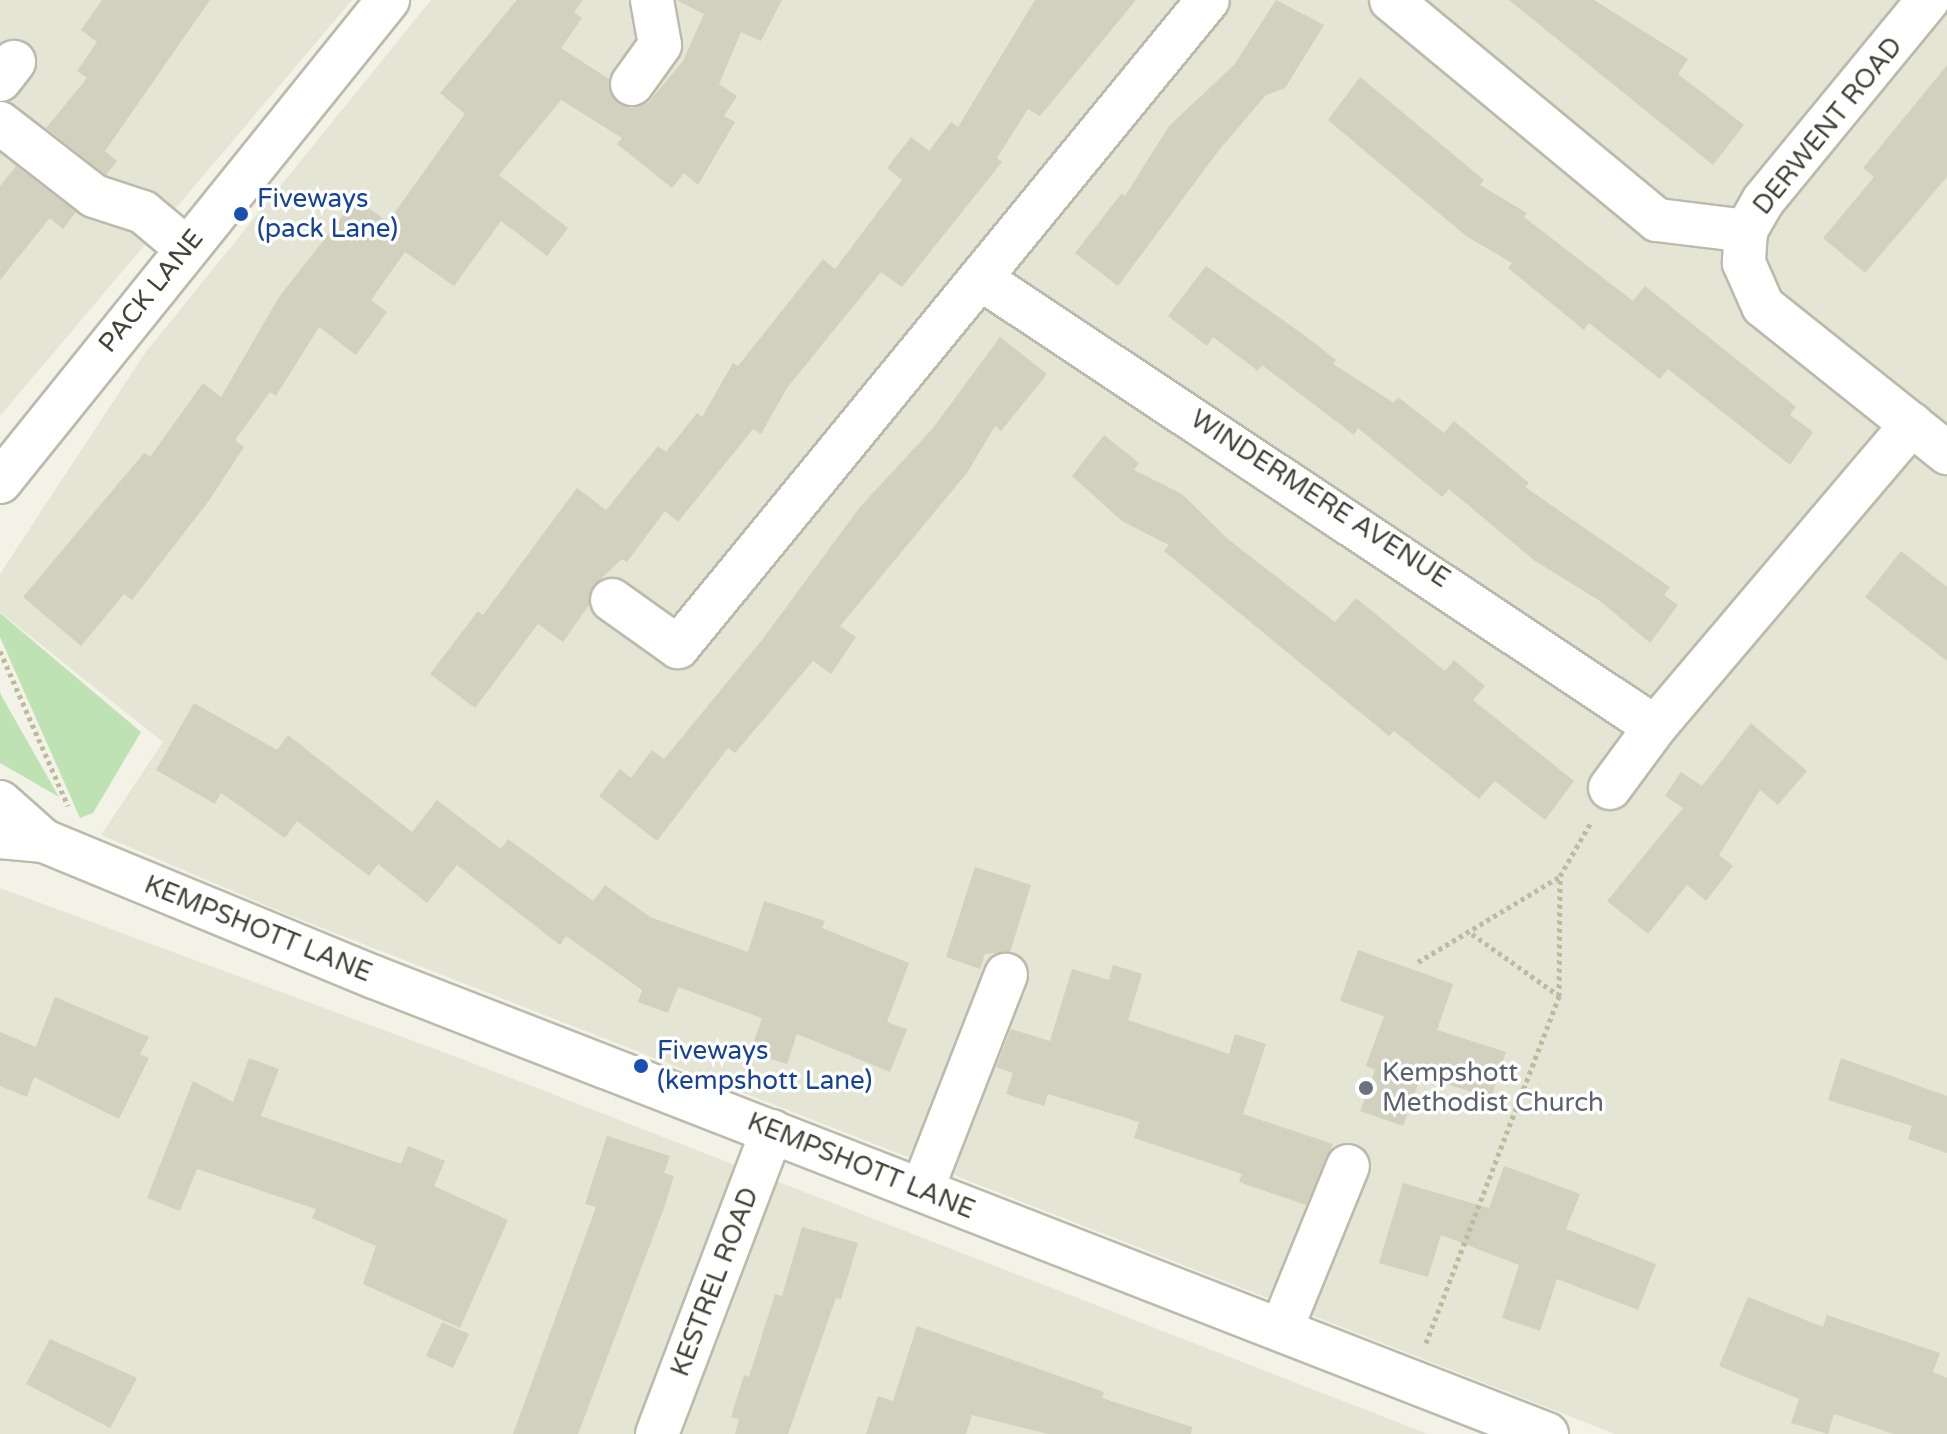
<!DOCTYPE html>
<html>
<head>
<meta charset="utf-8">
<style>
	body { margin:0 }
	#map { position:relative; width:1947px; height:1434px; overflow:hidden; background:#f2f2e7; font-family:"Varela Round",sans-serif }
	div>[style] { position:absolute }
	.residential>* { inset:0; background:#e5e5d6 }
	.green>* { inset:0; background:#bfe2b4 }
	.building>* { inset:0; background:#d2d0be }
	.path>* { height:5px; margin-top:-2.5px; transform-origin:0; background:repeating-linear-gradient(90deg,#bcbb9d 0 4px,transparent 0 8px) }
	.roads { filter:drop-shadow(2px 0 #bcbbab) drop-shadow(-2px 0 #bcbbab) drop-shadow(0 2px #bcbbab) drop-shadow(0 -2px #bcbbab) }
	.minor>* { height:42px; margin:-21px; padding:0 21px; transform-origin:21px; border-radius:21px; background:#fff }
	.dots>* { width:22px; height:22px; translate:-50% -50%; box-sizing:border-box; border:4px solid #fff; border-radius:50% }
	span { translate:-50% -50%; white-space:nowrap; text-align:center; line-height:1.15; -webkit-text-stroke:7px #fff; paint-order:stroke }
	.street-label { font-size:26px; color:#444337 }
	.transit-label { font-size:26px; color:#164399 }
	.left { translate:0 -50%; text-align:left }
	.worship-label { font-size:26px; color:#5b616d }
</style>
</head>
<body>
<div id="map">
	<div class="residential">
		<i style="clip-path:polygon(0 0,352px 0,0 416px)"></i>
		<i style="clip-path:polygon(431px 0,1947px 0,1947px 1434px,1615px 1434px,284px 913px,101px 835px,163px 742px,0 612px,0 574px,145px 353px)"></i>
		<i style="clip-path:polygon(0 888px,462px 1059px,1428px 1434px,0 1434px)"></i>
	</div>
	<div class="green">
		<i style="clip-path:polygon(0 613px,141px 732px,93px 813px,80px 818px,0 637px)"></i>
		<i style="clip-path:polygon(0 691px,1px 695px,59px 797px,0 763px)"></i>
	</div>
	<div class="building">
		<i style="clip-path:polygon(102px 0,210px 0,105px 151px,117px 161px,106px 175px,46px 128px,87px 78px,77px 71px,97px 42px,81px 30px)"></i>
		<i style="clip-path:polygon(517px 0,583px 0,574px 12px,582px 18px,561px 48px,609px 79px,611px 95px,630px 108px,648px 103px,683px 61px,704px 14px,676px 0,782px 0,761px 41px,741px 32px,719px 84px,737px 96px,724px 116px,735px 122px,698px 185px,684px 173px,672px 188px,617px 144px,622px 138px,561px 100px,499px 175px,568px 228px,547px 256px,501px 221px,454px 286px,405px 252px,371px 300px,387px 312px,356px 355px,319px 327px,276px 396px,270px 392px,235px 440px,244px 447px,208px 502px,132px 600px,124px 594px,81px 646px,23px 597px,144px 453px,150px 457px,203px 383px,221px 397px,279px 297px,356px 199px,388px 222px,465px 114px,440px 93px)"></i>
		<i style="clip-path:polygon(1035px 0,1136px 0,1040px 116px,1028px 109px,997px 158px,1002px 162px,902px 287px,881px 272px,787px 388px,761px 434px,753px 429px,678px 522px,665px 511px,627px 562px,622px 559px,593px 586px,589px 605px,563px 642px,538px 624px,475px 708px,430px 674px,478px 611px,483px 615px,577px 488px,606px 510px,658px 446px,666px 452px,697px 413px,702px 417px,733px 363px,738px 366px,823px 259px,835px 269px,902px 180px,887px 168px,911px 137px,929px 151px,951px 122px,958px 127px)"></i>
		<i style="clip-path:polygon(1276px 0,1324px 25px,1285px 88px,1266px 95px,1219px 150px,1118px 286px,1075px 253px,1122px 193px,1125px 196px,1169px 126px,1234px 65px)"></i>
		<i style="clip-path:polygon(1509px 0,1594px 0,1688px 59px,1678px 74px,1744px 125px,1713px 165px)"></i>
		<i style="clip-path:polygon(1947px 65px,1947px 177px,1865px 273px,1823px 238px,1874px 177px,1863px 168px)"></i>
		<i style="clip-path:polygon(1360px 77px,1484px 180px,1480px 185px,1527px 213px,1524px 217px,1633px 301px,1645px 286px,1796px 407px,1790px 415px,1813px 432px,1790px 465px,1668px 369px,1660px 379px,1589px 323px,1584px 330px,1508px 268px,1512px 263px,1466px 236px,1328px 120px)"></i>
		<i style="clip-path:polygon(16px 166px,76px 212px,63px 229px,50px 218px,0 280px,0 186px)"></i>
		<i style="clip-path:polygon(1206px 266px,1304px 335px,1336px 360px,1333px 364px,1394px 403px,1398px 397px,1444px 433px,1454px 421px,1529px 483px,1525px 487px,1670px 587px,1664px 595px,1678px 605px,1650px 643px,1600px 601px,1535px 561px,1449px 489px,1442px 497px,1358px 428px,1354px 435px,1262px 365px,1258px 371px,1213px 337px,1207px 346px,1168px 316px)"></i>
		<i style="clip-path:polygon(1000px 337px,1047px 374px,1001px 431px,995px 426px,967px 473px,840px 626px,856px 637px,831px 674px,813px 661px,735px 753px,728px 748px,657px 841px,599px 796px,620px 769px,631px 778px,652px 750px,664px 759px,762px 640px,860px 507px,933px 428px)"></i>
		<i style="clip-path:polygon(1104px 435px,1139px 463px,1134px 470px,1182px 494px,1229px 540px,1335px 622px,1356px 598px,1445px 671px,1454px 660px,1485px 686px,1473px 700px,1574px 781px,1545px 820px,1495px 781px,1479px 799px,1394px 731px,1389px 736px,1164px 551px,1169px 545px,1122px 521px,1072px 476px)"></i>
		<i style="clip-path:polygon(1901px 551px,1947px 587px,1947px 661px,1865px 597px)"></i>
		<i style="clip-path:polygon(194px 703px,277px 750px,288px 735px,412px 832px,437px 800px,501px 849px,508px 839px,593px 901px,605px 885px,650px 917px,748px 952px,764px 901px,825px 921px,822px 928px,909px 963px,887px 1022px,907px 1029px,890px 1072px,797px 1034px,787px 1064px,750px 1052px,762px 1018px,678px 987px,668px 1013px,638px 1002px,642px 990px,566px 936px,560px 945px,457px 865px,427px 903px,378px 864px,369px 876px,297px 821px,285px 838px,221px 793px,215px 804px,156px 770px)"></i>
		<i style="clip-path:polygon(1751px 723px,1807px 771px,1778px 805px,1760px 790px,1719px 855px,1733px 866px,1706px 901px,1687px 885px,1648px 934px,1607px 901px,1683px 808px,1665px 796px,1681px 772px,1702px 786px)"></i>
		<i style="clip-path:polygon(975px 867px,1031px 885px,1010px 952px,985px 954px,980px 969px,946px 957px)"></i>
		<i style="clip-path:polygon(1358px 950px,1453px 984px,1437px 1030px,1506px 1052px,1491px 1098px,1421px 1076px,1403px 1126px,1360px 1111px,1375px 1070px,1366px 1066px,1384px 1016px,1340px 1001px)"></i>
		<i style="clip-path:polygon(1113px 965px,1142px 974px,1128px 1020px,1229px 1054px,1235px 1034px,1266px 1044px,1243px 1114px,1333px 1144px,1306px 1205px,1239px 1182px,1242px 1174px,1134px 1138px,1139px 1122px,1048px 1094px,1044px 1106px,1006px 1094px,1013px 1073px,996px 1067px,1011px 1029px,1050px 1041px,1072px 969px,1109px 980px)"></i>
		<i style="clip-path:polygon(55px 997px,149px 1037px,140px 1054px,149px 1058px,119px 1119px,34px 1077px,27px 1097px,0 1086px,0 1032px,36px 1047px)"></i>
		<i style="clip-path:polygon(249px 1058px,279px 1069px,261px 1116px,401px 1164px,408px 1146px,445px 1161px,434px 1186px,508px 1220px,460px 1328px,363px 1284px,376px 1246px,312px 1218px,316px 1209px,197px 1169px,180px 1211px,147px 1198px,193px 1081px,233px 1102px)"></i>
		<i style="clip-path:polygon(1841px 1058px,1947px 1096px,1947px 1153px,1908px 1139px,1912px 1126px,1828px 1100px)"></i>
		<i style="clip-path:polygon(607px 1136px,670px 1156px,664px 1173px,674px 1176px,664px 1208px,578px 1434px,513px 1434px,596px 1207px,585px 1204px)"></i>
		<i style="clip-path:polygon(1504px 1166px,1580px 1194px,1566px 1229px,1656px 1264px,1638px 1310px,1557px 1279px,1540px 1331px,1502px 1318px,1519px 1265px,1441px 1235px,1428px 1277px,1379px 1263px,1403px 1183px,1489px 1208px)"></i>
		<i style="clip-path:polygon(802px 1227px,858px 1243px,841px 1299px,836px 1298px,788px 1434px,735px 1434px,739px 1419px,731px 1417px,744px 1375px,749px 1377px,775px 1294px,782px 1296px)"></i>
		<i style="clip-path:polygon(1748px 1297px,1823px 1327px,1827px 1315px,1940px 1353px,1933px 1372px,1947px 1378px,1947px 1434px,1894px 1434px,1834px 1414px,1828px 1434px,1791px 1423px,1799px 1399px,1719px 1366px)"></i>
		<i style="clip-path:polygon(442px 1322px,469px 1334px,453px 1368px,426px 1356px)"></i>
		<i style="clip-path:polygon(917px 1326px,1104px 1392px,1102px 1398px,1192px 1427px,1191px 1434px,1048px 1434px,972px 1415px,966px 1434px,866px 1434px,878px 1396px,893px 1401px)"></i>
		<i style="clip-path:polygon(50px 1339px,137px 1378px,110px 1428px,26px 1384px)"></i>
	</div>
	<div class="path">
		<i style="left:0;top:651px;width:169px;rotate:66.3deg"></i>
		<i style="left:1472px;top:934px;width:105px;rotate:35.3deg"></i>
		<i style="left:1418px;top:962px;width:165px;rotate:-31.1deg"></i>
		<i style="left:1426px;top:1343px;width:372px;rotate:-69deg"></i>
		<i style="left:1559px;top:996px;width:120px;rotate:-89.5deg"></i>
		<i style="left:1560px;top:876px;width:62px;rotate:-60.1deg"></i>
	</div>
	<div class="roads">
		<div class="minor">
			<i style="left:1391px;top:0;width:345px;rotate:39.6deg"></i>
			<i style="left:1657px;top:220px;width:90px;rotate:7deg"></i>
			<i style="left:1928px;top:0;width:260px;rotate:129.4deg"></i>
			<i style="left:1763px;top:201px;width:34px;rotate:120deg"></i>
			<i style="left:1746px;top:231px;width:32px;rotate:94deg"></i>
			<i style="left:1744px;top:263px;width:47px;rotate:66.2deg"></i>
			<i style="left:1763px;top:306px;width:236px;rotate:38.6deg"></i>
			<i style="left:0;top:80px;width:23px;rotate:-52deg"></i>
			<i style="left:632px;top:84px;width:48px;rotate:-54.3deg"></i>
			<i style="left:660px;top:45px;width:46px;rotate:-100.1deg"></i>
			<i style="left:0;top:123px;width:119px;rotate:37.8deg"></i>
			<i style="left:94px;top:196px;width:52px;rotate:18.1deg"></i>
			<i style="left:143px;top:212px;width:56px;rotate:39.9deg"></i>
			<i style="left:981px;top:279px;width:809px;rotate:33.61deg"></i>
			<i style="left:0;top:482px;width:619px;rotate:-51.17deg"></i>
			<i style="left:612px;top:600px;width:81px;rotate:35.5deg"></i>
			<i style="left:678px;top:647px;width:836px;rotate:-50.68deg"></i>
			<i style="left:1610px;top:788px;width:76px;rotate:-53.6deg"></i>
			<i style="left:1655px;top:727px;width:397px;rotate:-49.7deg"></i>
			<i style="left:0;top:802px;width:59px;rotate:41.6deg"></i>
			<i style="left:0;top:837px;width:44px;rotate:5.2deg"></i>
			<i style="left:44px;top:841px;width:357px;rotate:22.4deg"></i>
			<i style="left:374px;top:977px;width:1259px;rotate:21.29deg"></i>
			<i style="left:922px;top:1190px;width:231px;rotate:-68.7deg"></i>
			<i style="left:1281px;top:1330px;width:177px;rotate:-67.8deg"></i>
			<i style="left:657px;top:1434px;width:324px;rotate:-69.2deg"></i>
		</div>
	</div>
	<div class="dots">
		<i style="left:241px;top:214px;background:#1a4fb4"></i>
		<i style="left:641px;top:1066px;background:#1a4fb4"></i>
		<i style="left:1366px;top:1088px;background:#6b7280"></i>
	</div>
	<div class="street-label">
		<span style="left:1828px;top:126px;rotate:-51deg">DERWENT ROAD</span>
		<span style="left:151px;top:291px;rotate:-51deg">PACK LANE</span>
		<span style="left:1320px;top:499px;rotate:33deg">WINDERMERE AVENUE</span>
		<span style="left:258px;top:929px;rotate:22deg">KEMPSHOTT LANE</span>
		<span style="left:861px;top:1166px;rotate:22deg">KEMPSHOTT LANE</span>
		<span style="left:715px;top:1282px;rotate:-69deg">KESTREL ROAD</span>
	</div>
	<div class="transit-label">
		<span class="left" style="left:257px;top:214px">Fiveways<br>(pack Lane)</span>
		<span class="left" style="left:657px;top:1066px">Fiveways<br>(kempshott Lane)</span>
	</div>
	<div class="worship-label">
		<span class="left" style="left:1382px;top:1088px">Kempshott<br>Methodist Church</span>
	</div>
</div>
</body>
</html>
